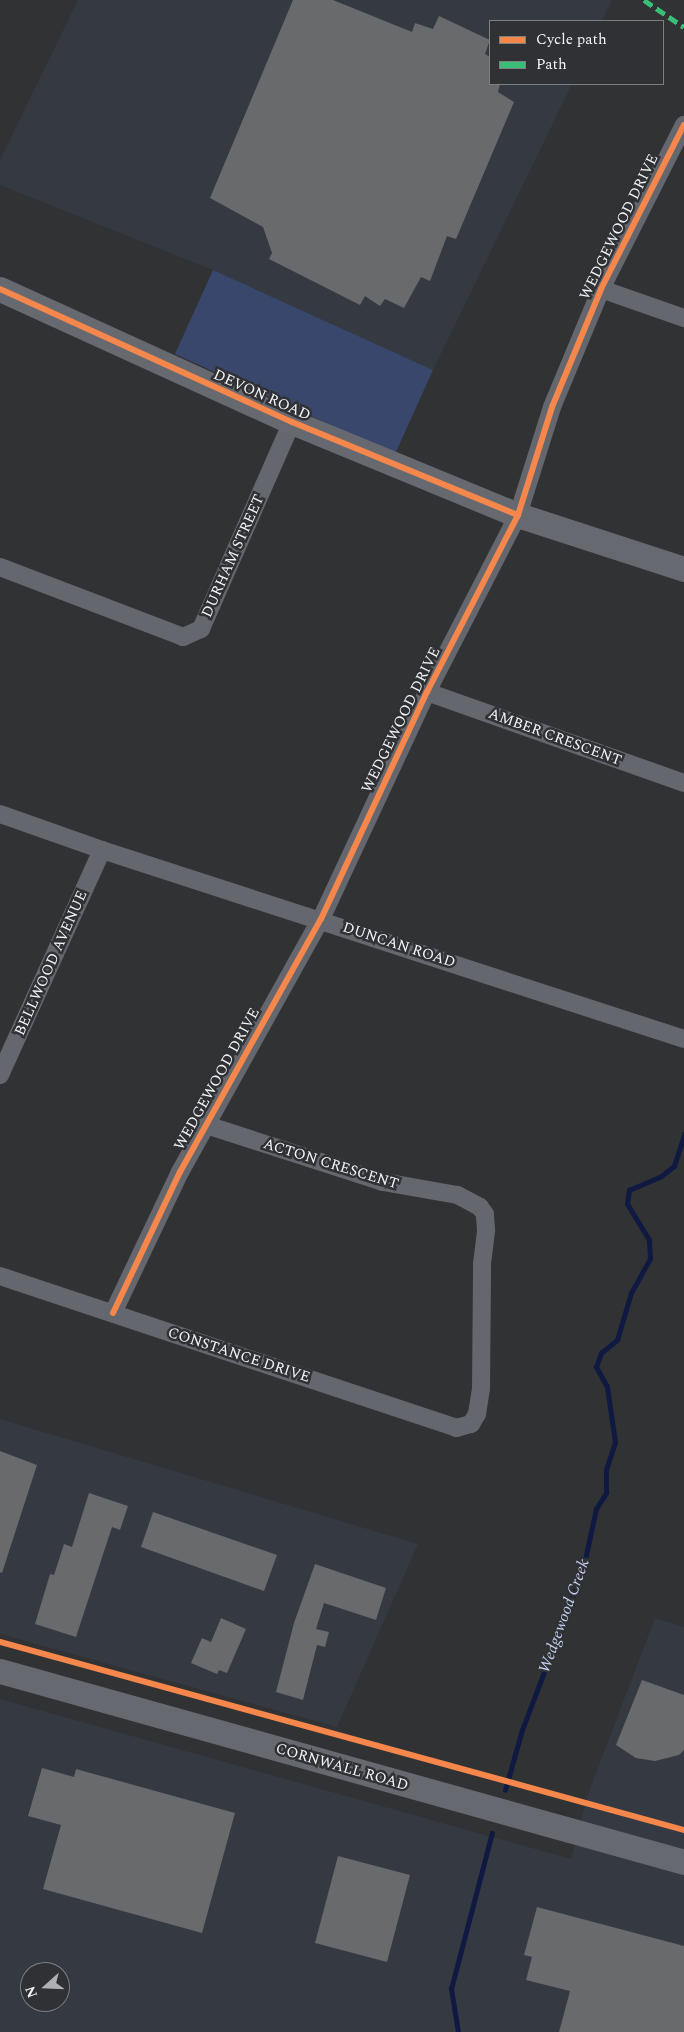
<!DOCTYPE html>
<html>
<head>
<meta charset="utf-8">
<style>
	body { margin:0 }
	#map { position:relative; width:684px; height:2032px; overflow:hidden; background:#313234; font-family:Spectral,serif }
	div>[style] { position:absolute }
	.built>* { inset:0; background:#353942 }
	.green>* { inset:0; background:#3a476d }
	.stream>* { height:4.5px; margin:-2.25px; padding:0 2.25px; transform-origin:2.25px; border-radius:2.25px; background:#101941 }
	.building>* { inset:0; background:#696a6c }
	.street>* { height:18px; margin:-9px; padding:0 9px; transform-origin:9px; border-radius:9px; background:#64676e }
	.secondary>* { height:25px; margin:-12.5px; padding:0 12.5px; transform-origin:12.5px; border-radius:12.5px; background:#666970 }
	.quiet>* { height:5px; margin-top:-2.5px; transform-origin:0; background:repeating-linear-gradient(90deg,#3abd76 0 10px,transparent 0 15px) }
	.cycleway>* { height:6px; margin:-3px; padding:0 3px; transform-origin:3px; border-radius:3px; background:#f5874c }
	span { translate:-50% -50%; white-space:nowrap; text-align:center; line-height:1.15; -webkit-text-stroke:5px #303135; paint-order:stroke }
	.street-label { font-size:15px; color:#f3f4f7 }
	.water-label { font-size:16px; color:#c6d2f1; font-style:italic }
	.legend { position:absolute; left:489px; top:20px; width:175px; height:65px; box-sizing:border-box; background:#303135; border:1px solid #7e7f83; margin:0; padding:6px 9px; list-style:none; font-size:15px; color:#f3f4f7 }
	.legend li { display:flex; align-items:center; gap:10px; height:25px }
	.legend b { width:25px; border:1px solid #7e7f83 }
	.north { position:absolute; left:20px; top:1962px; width:50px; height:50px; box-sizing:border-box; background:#303135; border:1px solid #7e7f83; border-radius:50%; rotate:250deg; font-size:14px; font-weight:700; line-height:20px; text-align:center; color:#f3f4f7 }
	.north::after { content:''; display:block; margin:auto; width:18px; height:22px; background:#afb0b3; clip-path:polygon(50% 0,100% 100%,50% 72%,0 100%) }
</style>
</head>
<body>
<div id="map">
	<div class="built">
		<i style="clip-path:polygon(78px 0,612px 0,602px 21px,490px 21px,490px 84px,572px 84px,433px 370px,213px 270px,0 185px,0 160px)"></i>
		<i style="clip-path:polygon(0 1419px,418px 1544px,337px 1727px,0 1634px)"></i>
		<i style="clip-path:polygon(evenodd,655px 1618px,684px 1627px,684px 2032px,0 2032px,0 1699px,571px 1859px,588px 1794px,655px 1618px,30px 1972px,60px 1972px,60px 2002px,30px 2002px,30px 1972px)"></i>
	</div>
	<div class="green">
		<i style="clip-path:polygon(213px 270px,433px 370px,395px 454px,175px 354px)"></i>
	</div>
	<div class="stream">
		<i style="left:505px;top:1790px;width:62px;rotate:-74.2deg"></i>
		<i style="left:522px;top:1730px;width:172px;rotate:-69.2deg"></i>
		<i style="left:583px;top:1569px;width:61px;rotate:-77.8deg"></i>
		<i style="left:596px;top:1509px;width:19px;rotate:-58deg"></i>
		<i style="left:606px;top:1493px;width:23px;rotate:-90deg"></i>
		<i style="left:606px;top:1470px;width:29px;rotate:-72deg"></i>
		<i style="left:615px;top:1442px;width:56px;rotate:-98.3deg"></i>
		<i style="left:607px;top:1387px;width:23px;rotate:-119deg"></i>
		<i style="left:596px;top:1367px;width:15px;rotate:-70deg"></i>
		<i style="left:601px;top:1353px;width:21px;rotate:-39deg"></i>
		<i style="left:617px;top:1340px;width:49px;rotate:-73.4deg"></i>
		<i style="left:631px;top:1293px;width:39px;rotate:-61deg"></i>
		<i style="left:650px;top:1259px;width:19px;rotate:-93deg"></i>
		<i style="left:649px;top:1240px;width:42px;rotate:-121.4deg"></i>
		<i style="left:627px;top:1204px;width:14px;rotate:-82deg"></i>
		<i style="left:629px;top:1190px;width:34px;rotate:-23deg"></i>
		<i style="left:660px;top:1177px;width:18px;rotate:-38deg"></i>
		<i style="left:674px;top:1166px;width:33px;rotate:-72deg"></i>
		<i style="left:458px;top:2032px;width:44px;rotate:-99.2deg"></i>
		<i style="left:451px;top:1989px;width:161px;rotate:-75.3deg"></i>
	</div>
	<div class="building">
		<i style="clip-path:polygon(293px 0,333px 0,412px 32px,415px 23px,433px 29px,439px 16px,490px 40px,485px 54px,490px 57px,490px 84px,500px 84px,498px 92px,514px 102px,456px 239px,447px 236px,430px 281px,421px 277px,404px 308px,385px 299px,380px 306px,365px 296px,360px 305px,269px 259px,272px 253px,263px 227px,210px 198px)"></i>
		<i style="clip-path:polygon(0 1451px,37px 1465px,2px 1573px,0 1572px)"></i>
		<i style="clip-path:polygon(89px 1493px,128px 1506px,120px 1530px,112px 1527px,76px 1637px,35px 1624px,50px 1574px,54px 1575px,64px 1544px,72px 1547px)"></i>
		<i style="clip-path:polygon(153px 1512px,277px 1555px,264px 1591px,141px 1547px)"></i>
		<i style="clip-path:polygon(315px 1564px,386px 1588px,376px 1620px,324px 1603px,316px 1629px,329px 1632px,325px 1647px,317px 1645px,303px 1700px,276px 1692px,294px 1623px)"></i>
		<i style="clip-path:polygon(221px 1618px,246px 1629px,227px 1673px,219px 1670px,217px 1674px,191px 1663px,202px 1638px,211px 1642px)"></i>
		<i style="clip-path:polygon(642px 1680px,684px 1695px,684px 1750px,679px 1755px,655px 1761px,636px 1758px,616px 1745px)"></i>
		<i style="clip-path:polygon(42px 1768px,74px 1777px,76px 1769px,235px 1813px,202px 1933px,43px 1889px,61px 1825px,28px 1816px)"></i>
		<i style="clip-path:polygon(338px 1856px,410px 1875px,387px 1962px,315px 1943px)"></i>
		<i style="clip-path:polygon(537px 1907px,684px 1946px,684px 2032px,559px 2032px,570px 1991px,526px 1980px,532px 1957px,524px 1955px)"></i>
	</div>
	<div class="street">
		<i style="left:601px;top:289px;width:88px;rotate:19.3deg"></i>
		<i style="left:0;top:567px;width:196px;rotate:20.9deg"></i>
		<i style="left:183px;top:637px;width:20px;rotate:-24deg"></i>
		<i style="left:201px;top:629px;width:226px;rotate:-66.3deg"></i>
		<i style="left:427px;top:692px;width:273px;rotate:19.5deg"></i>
		<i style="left:0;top:814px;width:108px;rotate:19.4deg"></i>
		<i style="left:102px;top:850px;width:612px;rotate:17.99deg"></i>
		<i style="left:0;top:1075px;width:247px;rotate:-65.6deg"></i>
		<i style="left:0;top:1276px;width:481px;rotate:18.4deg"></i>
		<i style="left:456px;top:1428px;width:16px;rotate:-15deg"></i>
		<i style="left:471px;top:1424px;width:12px;rotate:-59deg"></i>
		<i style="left:477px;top:1414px;width:26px;rotate:-81deg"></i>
		<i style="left:481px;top:1388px;width:124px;rotate:-89.5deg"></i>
		<i style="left:482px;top:1264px;width:34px;rotate:-83deg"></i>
		<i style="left:486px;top:1230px;width:16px;rotate:-94deg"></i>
		<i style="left:485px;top:1214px;width:9px;rotate:-126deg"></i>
		<i style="left:480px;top:1207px;width:26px;rotate:-152deg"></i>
		<i style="left:457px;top:1195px;width:75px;rotate:-170deg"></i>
		<i style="left:383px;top:1182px;width:186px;rotate:-162.1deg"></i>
		<i style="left:113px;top:1313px;width:156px;rotate:-64.6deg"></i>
		<i style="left:180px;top:1172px;width:290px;rotate:-60.9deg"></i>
		<i style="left:321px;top:919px;width:251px;rotate:-65deg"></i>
		<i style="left:427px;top:692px;width:199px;rotate:-62.8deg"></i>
		<i style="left:518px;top:515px;width:113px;rotate:-72.5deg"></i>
		<i style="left:552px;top:407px;width:128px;rotate:-67.4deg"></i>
		<i style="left:601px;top:289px;width:184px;rotate:-63.2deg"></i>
	</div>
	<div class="secondary">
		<i style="left:0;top:289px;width:321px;rotate:24.5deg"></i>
		<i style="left:292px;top:422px;width:244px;rotate:22.4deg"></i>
		<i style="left:518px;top:515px;width:175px;rotate:18deg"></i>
		<i style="left:0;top:1671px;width:710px;rotate:15.6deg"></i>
	</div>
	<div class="quiet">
		<i style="left:644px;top:0;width:48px;rotate:34deg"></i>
	</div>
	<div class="cycleway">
		<i style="left:0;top:289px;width:321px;rotate:24.5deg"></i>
		<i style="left:292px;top:422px;width:244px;rotate:22.4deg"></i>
		<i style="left:113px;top:1313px;width:156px;rotate:-64.6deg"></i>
		<i style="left:180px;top:1172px;width:290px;rotate:-60.9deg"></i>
		<i style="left:321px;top:919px;width:251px;rotate:-65deg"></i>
		<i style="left:427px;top:692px;width:199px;rotate:-62.8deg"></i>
		<i style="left:518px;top:515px;width:113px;rotate:-72.5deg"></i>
		<i style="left:552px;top:407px;width:128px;rotate:-67.4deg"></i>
		<i style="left:601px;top:289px;width:184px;rotate:-63.2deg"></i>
		<i style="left:0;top:1642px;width:709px;rotate:15.37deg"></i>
	</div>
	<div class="street-label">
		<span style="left:619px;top:227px;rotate:-64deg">WEDGEWOOD DRIVE</span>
		<span style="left:262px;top:395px;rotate:24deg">DEVON ROAD</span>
		<span style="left:233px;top:556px;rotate:-66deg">DURHAM STREET</span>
		<span style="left:401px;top:720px;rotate:-64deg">WEDGEWOOD DRIVE</span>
		<span style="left:555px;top:737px;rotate:20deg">AMBER CRESCENT</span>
		<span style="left:399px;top:945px;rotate:18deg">DUNCAN ROAD</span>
		<span style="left:51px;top:963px;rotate:-66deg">BELLWOOD AVENUE</span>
		<span style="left:217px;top:1079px;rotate:-61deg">WEDGEWOOD DRIVE</span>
		<span style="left:331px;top:1164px;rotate:17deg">ACTON CRESCENT</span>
		<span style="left:239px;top:1355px;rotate:18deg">CONSTANCE DRIVE</span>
		<span style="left:342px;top:1767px;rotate:16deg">CORNWALL ROAD</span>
	</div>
	<div class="water-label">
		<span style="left:564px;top:1616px;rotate:-70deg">Wedgewood Creek</span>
	</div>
	<ul class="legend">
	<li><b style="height:6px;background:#f5874c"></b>Cycle path</li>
	<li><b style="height:6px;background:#3abd76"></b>Path</li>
	</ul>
	<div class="north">N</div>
</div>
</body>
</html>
